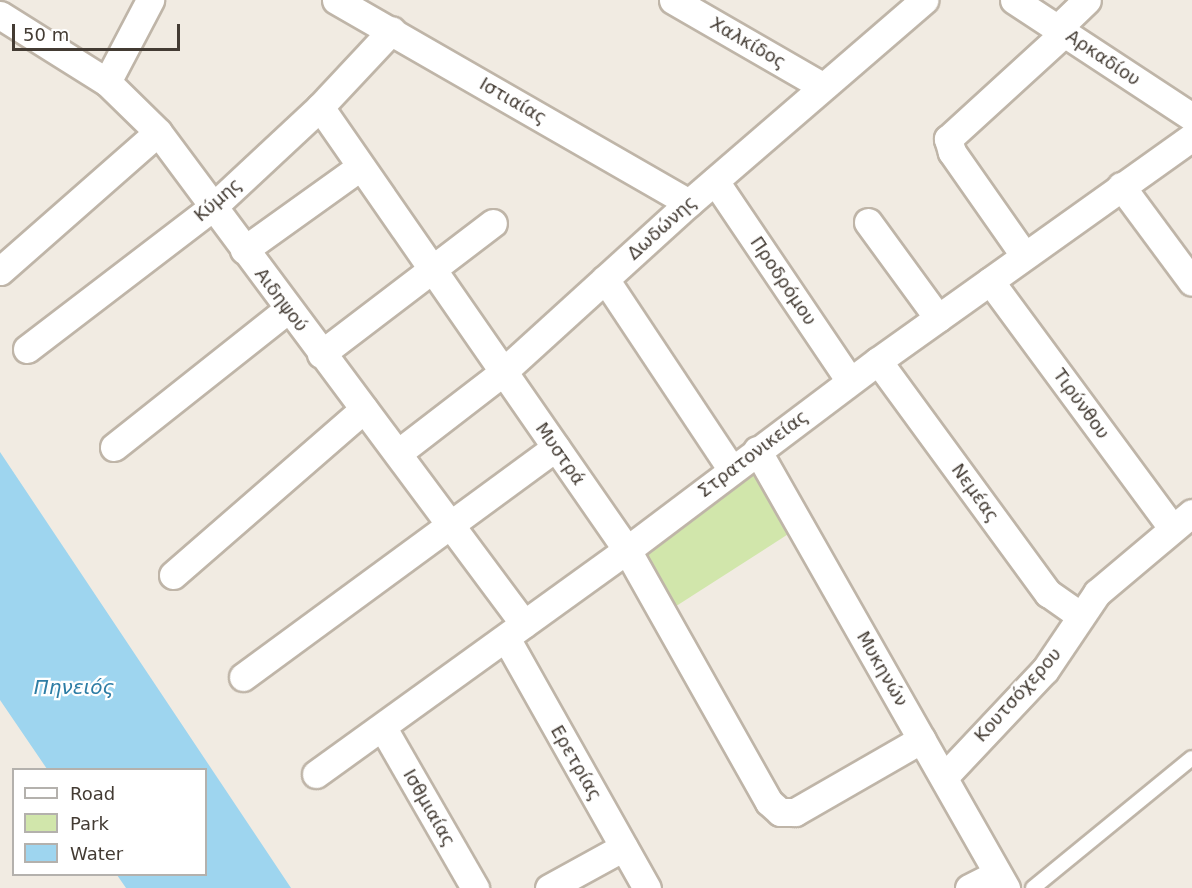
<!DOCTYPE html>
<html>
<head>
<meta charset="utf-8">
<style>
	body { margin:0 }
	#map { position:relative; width:1192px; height:888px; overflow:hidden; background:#f1ebe2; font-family:"DejaVu Sans",sans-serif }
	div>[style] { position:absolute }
	.green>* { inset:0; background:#d1e6ab }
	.water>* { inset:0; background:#9ed5ef }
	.roads { filter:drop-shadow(2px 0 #bfb5a8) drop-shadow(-2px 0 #bfb5a8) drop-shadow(0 2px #bfb5a8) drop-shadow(0 -2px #bfb5a8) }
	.lane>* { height:14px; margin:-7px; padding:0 7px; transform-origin:7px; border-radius:7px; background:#fff }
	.street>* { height:27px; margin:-13.5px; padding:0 13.5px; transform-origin:13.5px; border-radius:13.5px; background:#fff }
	span { translate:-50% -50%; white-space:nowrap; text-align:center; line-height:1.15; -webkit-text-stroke:4.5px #fff; paint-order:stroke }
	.street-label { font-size:18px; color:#433b33 }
	.water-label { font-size:20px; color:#2d7da5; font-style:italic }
	.legend { position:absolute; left:12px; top:768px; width:195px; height:108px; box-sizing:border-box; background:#fff; border:2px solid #b4b1ad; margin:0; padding:8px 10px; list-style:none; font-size:18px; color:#433b33 }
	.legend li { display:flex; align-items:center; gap:12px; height:30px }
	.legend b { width:30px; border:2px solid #b4b1ad }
	.scale { position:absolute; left:12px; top:24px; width:168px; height:27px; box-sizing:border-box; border:3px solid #433b33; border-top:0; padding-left:8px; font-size:18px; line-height:21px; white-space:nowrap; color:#433b33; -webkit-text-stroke:4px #fff; paint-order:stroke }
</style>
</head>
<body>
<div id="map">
	<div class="green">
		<i style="clip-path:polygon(753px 464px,793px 531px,670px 610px,637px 552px)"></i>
	</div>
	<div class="water">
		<i style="clip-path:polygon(0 452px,291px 888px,126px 888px,117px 875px,206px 874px,206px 770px,47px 769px,0 700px)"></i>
	</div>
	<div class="roads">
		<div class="lane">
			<i style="left:1033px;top:888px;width:205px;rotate:-39.3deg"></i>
		</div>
		<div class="street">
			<i style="left:336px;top:0;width:407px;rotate:29.9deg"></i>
			<i style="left:673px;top:0;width:172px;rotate:30deg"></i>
			<i style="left:1014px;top:0;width:213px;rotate:33.3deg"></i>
			<i style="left:0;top:15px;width:126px;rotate:32.1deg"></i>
			<i style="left:107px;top:82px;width:71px;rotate:44.4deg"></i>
			<i style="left:158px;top:132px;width:613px;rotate:53.35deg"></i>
			<i style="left:1058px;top:28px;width:40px;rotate:-44deg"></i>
			<i style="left:107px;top:82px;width:93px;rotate:-62.3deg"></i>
			<i style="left:320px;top:107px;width:539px;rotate:55.28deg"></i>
			<i style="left:627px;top:550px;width:289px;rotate:60.6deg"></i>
			<i style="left:769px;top:802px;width:15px;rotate:42deg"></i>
			<i style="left:780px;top:812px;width:15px"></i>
			<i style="left:795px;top:812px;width:146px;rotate:-29.9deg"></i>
			<i style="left:715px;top:181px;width:241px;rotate:56deg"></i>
			<i style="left:1121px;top:186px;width:119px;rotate:53.5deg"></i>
			<i style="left:868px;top:222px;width:119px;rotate:53.9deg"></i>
			<i style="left:244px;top:250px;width:143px;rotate:-35.6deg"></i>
			<i style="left:1024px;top:255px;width:126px;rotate:-125deg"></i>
			<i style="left:952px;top:152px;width:14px;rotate:-107deg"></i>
			<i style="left:948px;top:139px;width:159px;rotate:-42.4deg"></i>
			<i style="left:0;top:271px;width:210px;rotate:-41.3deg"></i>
			<i style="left:605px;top:279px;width:228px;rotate:56.4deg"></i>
			<i style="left:990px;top:281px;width:307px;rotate:53.6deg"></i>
			<i style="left:27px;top:349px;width:235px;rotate:-37.4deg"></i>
			<i style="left:214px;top:206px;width:145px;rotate:-43deg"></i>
			<i style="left:320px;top:107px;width:105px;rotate:-46.9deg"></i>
			<i style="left:321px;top:354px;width:216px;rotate:-37.3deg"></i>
			<i style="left:878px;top:361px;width:288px;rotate:53.8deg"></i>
			<i style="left:1048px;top:593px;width:39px;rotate:35deg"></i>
			<i style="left:114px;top:447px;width:222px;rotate:-38.4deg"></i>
			<i style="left:757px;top:450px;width:504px;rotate:60.38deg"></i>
			<i style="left:398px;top:453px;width:133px;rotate:-37.6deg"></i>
			<i style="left:503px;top:372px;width:251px;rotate:-42.3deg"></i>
			<i style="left:689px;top:203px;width:311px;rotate:-40.8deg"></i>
			<i style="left:173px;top:575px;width:253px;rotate:-41deg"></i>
			<i style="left:506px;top:638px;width:287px;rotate:60.6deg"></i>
			<i style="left:243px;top:677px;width:388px;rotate:-36.3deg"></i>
			<i style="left:383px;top:728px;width:185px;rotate:60.1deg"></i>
			<i style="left:316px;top:774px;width:383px;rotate:-35.8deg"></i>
			<i style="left:627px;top:550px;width:314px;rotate:-37deg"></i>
			<i style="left:878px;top:361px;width:386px;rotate:-35.5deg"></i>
			<i style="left:944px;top:777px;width:147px;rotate:-46.7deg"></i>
			<i style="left:1045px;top:670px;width:93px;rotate:-56deg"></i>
			<i style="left:1097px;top:593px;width:124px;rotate:-40.1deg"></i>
			<i style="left:549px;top:888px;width:85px;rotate:-28.7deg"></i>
			<i style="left:969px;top:888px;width:31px;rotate:-27deg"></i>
		</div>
	</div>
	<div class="street-label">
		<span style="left:748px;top:43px;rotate:30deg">Χαλκίδος</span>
		<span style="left:1103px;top:58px;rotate:34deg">Αρκαδίου</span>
		<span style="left:513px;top:101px;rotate:30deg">Ιστιαίας</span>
		<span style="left:218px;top:200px;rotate:-41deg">Κύμης</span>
		<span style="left:662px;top:228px;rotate:-42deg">Δωδώνης</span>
		<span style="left:783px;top:281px;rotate:56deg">Προδρόμου</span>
		<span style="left:281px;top:300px;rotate:53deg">Αιδηψού</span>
		<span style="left:1081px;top:404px;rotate:54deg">Τιρύνθου</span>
		<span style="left:560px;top:454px;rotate:55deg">Μυστρά</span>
		<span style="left:753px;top:454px;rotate:-37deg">Στρατονικείας</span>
		<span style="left:975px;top:493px;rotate:54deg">Νεμέας</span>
		<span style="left:882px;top:669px;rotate:60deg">Μυκηνών</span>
		<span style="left:1018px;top:695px;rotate:-48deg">Κουτσόχερου</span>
		<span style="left:576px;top:763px;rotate:60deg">Ερετρίας</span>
		<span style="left:429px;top:808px;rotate:60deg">Ισθμιαίας</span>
	</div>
	<div class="water-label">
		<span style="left:74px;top:687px">Πηνειός</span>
	</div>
	<ul class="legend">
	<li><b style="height:8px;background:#fff"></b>Road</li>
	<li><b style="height:16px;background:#d1e6ab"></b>Park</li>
	<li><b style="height:16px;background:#9ed5ef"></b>Water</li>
	</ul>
	<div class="scale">50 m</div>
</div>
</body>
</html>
